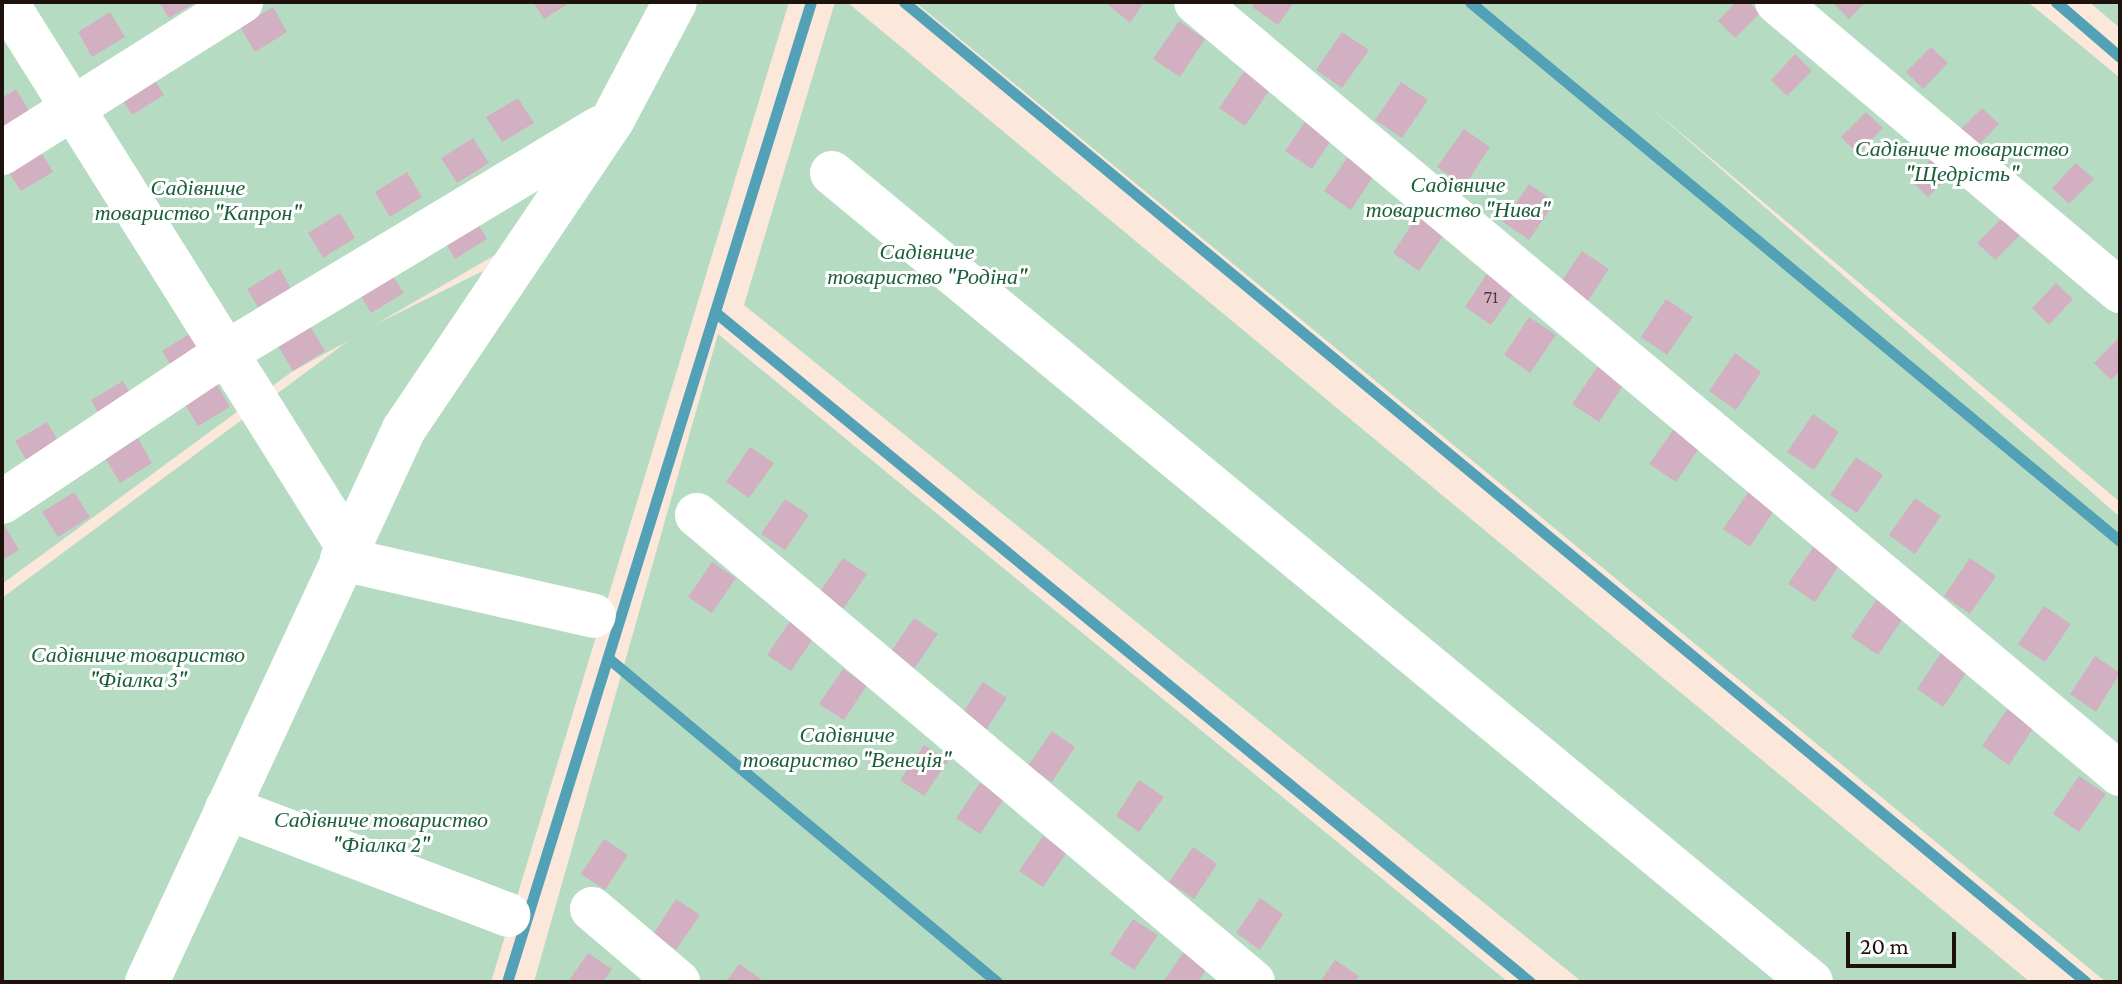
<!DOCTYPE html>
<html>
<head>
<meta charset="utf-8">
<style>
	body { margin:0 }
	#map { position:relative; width:2122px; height:984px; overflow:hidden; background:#fce7db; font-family:"Crimson Pro",serif }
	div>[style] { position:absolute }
	.green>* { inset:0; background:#b5dcc2 }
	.stream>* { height:11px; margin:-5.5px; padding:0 5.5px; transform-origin:5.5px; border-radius:5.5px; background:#53a1b6 }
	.building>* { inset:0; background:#d2b0c2 }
	.minor>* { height:44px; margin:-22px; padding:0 22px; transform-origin:22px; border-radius:22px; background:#fff }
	span { translate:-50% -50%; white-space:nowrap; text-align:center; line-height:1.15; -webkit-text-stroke:6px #fff; paint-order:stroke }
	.number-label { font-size:18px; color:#4b3a3a }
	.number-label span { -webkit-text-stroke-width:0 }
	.park-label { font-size:22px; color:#1a5e3a; font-style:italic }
	.frame { position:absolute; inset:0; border:4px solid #1e130c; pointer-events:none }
	.scale { position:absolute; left:1846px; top:932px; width:110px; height:36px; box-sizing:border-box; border:4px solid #1e130c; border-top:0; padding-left:10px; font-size:24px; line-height:28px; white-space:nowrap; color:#1e130c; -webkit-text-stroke:6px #fff; paint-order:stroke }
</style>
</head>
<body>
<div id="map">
	<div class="green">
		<i style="clip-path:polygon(2px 2px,675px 2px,509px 247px,376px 324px,483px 271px,135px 982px,2px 982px,2px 598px,348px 341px,293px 371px,2px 584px)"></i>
		<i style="clip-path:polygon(693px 2px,789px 2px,491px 982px,146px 982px,442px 372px)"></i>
		<i style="clip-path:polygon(835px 2px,847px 2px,2030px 982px,1582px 982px,744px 305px)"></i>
		<i style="clip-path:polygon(915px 2px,2028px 2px,2120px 78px,2120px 502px,1650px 107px,2120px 517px,2120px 982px,2106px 982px)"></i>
		<i style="clip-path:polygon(2089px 2px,2120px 2px,2120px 28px)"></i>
		<i style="clip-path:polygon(718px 334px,1508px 982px,534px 982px)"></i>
	</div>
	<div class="stream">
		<i style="left:904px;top:2px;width:1535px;rotate:39.66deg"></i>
		<i style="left:1470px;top:2px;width:844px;rotate:39.67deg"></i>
		<i style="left:2056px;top:2px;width:84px;rotate:40.7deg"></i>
		<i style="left:715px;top:312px;width:1055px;rotate:39.42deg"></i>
		<i style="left:608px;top:658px;width:506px;rotate:39.79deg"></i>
		<i style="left:507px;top:982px;width:1026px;rotate:-72.77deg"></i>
	</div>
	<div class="building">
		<i style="clip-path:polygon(159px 2px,196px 2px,169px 18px)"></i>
		<i style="clip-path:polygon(533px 2px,571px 2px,544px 19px)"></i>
		<i style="clip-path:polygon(1105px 2px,1144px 2px,1130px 23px)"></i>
		<i style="clip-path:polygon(1255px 2px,1294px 2px,1278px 25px,1252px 7px)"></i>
		<i style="clip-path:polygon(1736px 2px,1748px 2px,1760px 13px,1735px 38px,1718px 21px)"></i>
		<i style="clip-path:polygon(1832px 2px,1865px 2px,1849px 19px)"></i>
		<i style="clip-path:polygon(273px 7px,287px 32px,255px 52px,240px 27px)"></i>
		<i style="clip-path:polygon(110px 12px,125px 37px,92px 57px,78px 32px)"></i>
		<i style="clip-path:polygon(1179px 21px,1205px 39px,1180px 77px,1153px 59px)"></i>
		<i style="clip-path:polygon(1342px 32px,1369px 50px,1342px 88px,1316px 70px)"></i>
		<i style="clip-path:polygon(1931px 47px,1948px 63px,1923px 89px,1906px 72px)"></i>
		<i style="clip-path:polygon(1795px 54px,1812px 71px,1787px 96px,1771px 80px)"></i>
		<i style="clip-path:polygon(148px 70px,164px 95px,132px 115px,116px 90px)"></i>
		<i style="clip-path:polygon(1245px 70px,1271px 88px,1245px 126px,1219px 108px)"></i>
		<i style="clip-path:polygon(1401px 82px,1428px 100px,1402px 138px,1375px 120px)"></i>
		<i style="clip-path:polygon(16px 89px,31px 114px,2px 132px,2px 98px)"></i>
		<i style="clip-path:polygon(518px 98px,534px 123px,502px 142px,486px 117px)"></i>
		<i style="clip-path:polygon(1982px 108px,1999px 124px,1974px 150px,1957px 133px)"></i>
		<i style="clip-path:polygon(1866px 112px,1883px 128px,1858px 154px,1841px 137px)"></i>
		<i style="clip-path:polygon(1311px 113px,1337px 131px,1312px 169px,1285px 151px)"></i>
		<i style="clip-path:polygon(1464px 129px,1490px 147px,1465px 185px,1437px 167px)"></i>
		<i style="clip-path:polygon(473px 138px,489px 163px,457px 183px,441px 158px)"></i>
		<i style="clip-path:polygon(38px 147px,53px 172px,21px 191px,5px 167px)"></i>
		<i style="clip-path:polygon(1350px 154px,1376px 172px,1351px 210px,1324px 191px)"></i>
		<i style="clip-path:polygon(1935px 155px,1953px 171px,1928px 197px,1910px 180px)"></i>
		<i style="clip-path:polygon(2076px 163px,2094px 179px,2069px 204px,2052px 188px)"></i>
		<i style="clip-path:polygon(407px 172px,422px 197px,390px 217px,375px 192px)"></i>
		<i style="clip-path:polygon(1529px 184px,1555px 202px,1529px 240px,1503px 222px)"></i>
		<i style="clip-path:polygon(340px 213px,355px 238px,323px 258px,308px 233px)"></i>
		<i style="clip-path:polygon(472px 214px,487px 239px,455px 259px,440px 234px)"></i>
		<i style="clip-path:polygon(1418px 215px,1445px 233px,1419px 271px,1393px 253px)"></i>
		<i style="clip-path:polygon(2002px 218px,2020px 235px,1995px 260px,1977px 243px)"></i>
		<i style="clip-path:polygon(1582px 251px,1609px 269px,1584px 307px,1557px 288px)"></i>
		<i style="clip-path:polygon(388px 268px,404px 293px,371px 313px,356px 288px)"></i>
		<i style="clip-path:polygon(280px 269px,294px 294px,262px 314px,247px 289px)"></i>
		<i style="clip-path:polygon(1490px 269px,1517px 288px,1491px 325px,1465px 307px)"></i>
		<i style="clip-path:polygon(2056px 283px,2073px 299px,2049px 325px,2032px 308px)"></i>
		<i style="clip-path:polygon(1666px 299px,1693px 317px,1667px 355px,1641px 337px)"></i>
		<i style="clip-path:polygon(1529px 317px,1556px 335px,1530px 373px,1504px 355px)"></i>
		<i style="clip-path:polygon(310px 326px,325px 351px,293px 371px,278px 346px)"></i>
		<i style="clip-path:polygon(194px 331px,210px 356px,178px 376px,162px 351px)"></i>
		<i style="clip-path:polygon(2119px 338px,2120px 371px,2111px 380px,2094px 363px)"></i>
		<i style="clip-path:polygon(1735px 353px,1761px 372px,1736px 410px,1709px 391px)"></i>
		<i style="clip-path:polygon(1598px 366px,1624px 384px,1599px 422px,1572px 404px)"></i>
		<i style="clip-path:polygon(123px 381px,138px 406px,105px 425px,91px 400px)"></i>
		<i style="clip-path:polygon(215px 381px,230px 407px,198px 426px,183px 401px)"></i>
		<i style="clip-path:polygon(1813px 414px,1839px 432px,1814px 470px,1787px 452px)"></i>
		<i style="clip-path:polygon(47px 422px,62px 447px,30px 466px,15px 441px)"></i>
		<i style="clip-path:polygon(1676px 426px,1702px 444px,1676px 482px,1649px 464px)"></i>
		<i style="clip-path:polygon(138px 438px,152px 463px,120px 483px,105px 458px)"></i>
		<i style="clip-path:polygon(750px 447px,774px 463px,749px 498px,726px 482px)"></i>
		<i style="clip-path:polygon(1856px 457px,1883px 475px,1857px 513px,1830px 495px)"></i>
		<i style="clip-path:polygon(1749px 491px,1775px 509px,1750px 547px,1723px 529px)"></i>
		<i style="clip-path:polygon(74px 492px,90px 517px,58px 537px,42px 512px)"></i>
		<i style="clip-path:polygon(1915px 498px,1941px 516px,1915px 554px,1889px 535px)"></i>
		<i style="clip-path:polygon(785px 499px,809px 515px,785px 550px,761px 534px)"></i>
		<i style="clip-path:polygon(4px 525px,19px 550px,2px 560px,2px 526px)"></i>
		<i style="clip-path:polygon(1814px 546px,1840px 564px,1815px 602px,1788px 584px)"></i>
		<i style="clip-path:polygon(843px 558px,867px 574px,843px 609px,819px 593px)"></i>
		<i style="clip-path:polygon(1970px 558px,1996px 576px,1970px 614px,1944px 596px)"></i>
		<i style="clip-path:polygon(712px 562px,736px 578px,712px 613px,688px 597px)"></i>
		<i style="clip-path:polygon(1877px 599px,1904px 617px,1878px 655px,1851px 637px)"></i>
		<i style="clip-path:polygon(2044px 606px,2071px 624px,2045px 662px,2018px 644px)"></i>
		<i style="clip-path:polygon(914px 618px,938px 634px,914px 669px,890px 653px)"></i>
		<i style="clip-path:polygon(791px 620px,815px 636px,791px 671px,767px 655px)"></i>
		<i style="clip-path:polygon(1942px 651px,1969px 669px,1943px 707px,1917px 689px)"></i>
		<i style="clip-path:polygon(2095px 656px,2120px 673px,2096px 712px,2070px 694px)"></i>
		<i style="clip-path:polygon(843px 669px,867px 685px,844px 720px,819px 704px)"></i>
		<i style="clip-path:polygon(983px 682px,1007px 698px,984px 733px,960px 717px)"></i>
		<i style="clip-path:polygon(2008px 708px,2034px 727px,2009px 765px,1982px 746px)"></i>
		<i style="clip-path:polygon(1052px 731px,1075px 747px,1052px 782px,1028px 766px)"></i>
		<i style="clip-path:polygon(924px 745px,948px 761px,924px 796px,900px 780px)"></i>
		<i style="clip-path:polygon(2079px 776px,2106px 794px,2079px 832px,2053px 814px)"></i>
		<i style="clip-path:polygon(1139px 780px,1164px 797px,1139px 832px,1116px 816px)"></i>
		<i style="clip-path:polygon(980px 783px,1004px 799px,980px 834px,956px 818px)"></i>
		<i style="clip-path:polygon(1043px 836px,1067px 852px,1043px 887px,1019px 871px)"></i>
		<i style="clip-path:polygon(604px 839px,628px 855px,605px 890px,581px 874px)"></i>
		<i style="clip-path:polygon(1193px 847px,1217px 864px,1194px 899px,1169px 882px)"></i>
		<i style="clip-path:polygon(1260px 898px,1283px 914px,1260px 950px,1236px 933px)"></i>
		<i style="clip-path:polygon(676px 899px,700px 915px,676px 950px,653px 934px)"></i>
		<i style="clip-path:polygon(1133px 919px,1158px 935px,1134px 970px,1110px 954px)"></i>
		<i style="clip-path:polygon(1185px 950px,1208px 966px,1198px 982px,1163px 982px)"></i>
		<i style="clip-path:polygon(588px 953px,612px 969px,603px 982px,568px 982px)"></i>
		<i style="clip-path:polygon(1335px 960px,1359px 976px,1355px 982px,1320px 982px)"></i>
		<i style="clip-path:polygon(739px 964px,765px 982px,726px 982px)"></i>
	</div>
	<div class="minor">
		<i style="left:6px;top:2px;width:643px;rotate:57.89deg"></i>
		<i style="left:1196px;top:2px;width:1204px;rotate:39.88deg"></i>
		<i style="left:1777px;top:2px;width:449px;rotate:40.1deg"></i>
		<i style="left:2px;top:153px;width:283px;rotate:-32.3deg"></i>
		<i style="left:832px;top:173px;width:1270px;rotate:39.57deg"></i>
		<i style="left:2px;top:502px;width:270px;rotate:-33.7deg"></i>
		<i style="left:227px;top:352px;width:435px;rotate:-31deg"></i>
		<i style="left:697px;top:515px;width:726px;rotate:40.03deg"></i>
		<i style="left:342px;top:559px;width:258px;rotate:12.7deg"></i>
		<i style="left:227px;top:808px;width:301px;rotate:20.8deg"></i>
		<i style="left:592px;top:909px;width:113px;rotate:40.3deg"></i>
		<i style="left:147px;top:982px;width:610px;rotate:-65.07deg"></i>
		<i style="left:404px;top:429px;width:374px;rotate:-56deg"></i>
		<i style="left:613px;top:119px;width:132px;rotate:-62.1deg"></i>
	</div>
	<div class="number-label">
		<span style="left:1491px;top:297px">71</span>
	</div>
	<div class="park-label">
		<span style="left:1962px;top:161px">Садівниче товариство<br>"Щедрість"</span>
		<span style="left:1458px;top:197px">Садівниче<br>товариство "Нива"</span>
		<span style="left:198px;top:200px">Садівниче<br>товариство "Капрон"</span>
		<span style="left:927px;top:264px">Садівниче<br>товариство "Родіна"</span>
		<span style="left:138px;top:667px">Садівниче товариство<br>"Фіалка 3"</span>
		<span style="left:847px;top:747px">Садівниче<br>товариство "Венеція"</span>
		<span style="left:381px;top:832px">Садівниче товариство<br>"Фіалка 2"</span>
	</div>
	<div class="frame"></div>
	<div class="scale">20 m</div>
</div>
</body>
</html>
